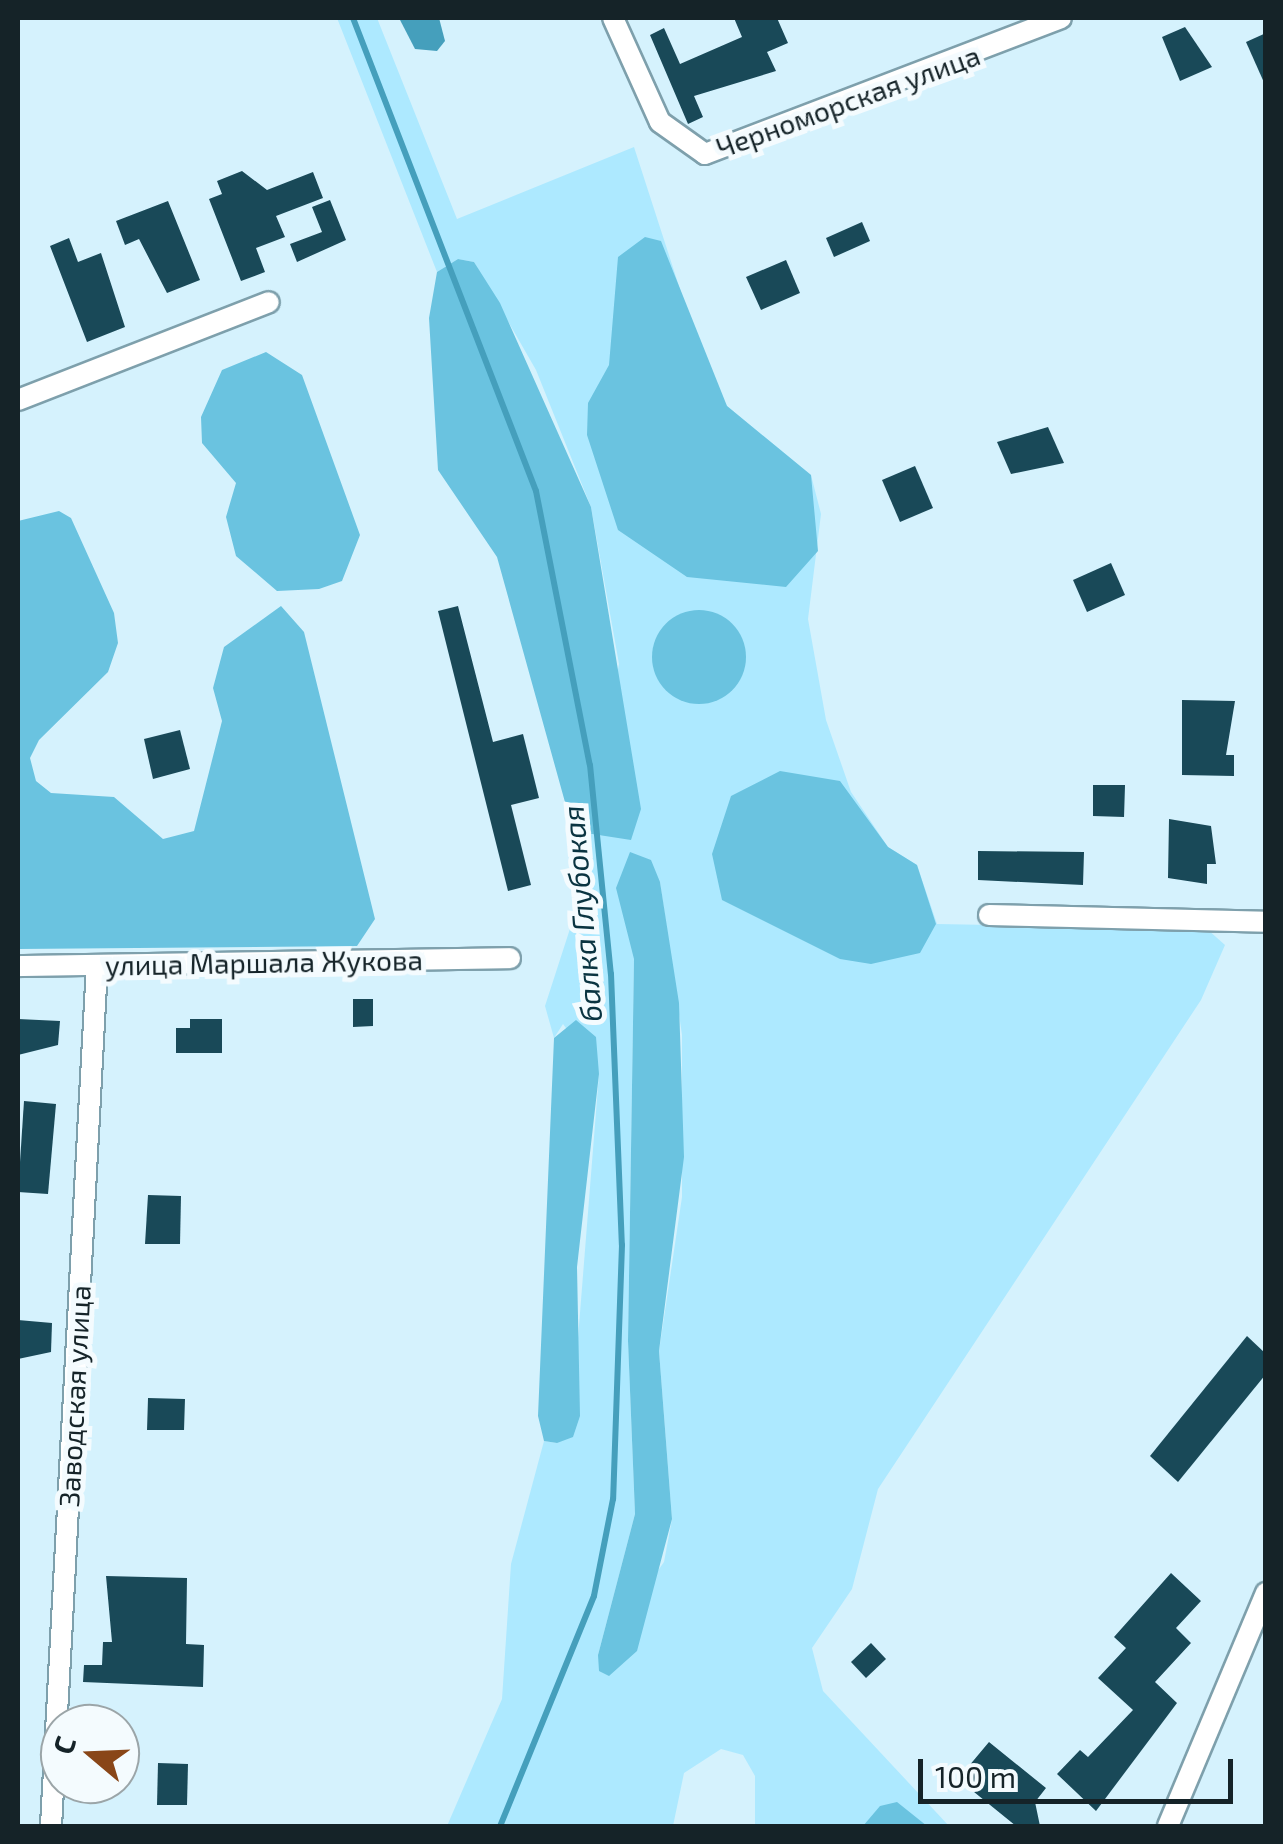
<!DOCTYPE html>
<html>
<head>
<meta charset="utf-8">
<style>
	body { margin:0 }
	#map { position:relative; width:1283px; height:1844px; overflow:hidden; background:#d5f2fd; font-family:"Exo 2",sans-serif }
	div>[style] { position:absolute }
	.green>* { inset:0; background:#ade9ff }
	.forest>* { inset:0; background:#6ac3e0 }
	.round { border-radius:50% }
	.water>* { inset:0; background:#459fbc }
	.stream>* { height:6px; margin:-3px; padding:0 3px; transform-origin:3px; border-radius:3px; background:#459fbc }
	.building>* { inset:0; background:#194958 }
	.roads { filter:drop-shadow(2px 0 #7ea0ac) drop-shadow(-2px 0 #7ea0ac) drop-shadow(0 2px #7ea0ac) drop-shadow(0 -2px #7ea0ac) }
	.street>* { height:20px; margin:-10px; padding:0 10px; transform-origin:10px; border-radius:10px; background:#fff }
	span { translate:-50% -50%; white-space:nowrap; text-align:center; line-height:1.15; -webkit-text-stroke:10px #f4fbfe; paint-order:stroke }
	.street-label { font-size:28px; color:#152328 }
	.water-label { font-size:30px; color:#0a3441; font-style:italic }
	.frame { position:absolute; inset:0; border:20px solid #152328; pointer-events:none }
	.north { position:absolute; left:40px; top:1704px; width:100px; height:100px; box-sizing:border-box; background:#f4fbfe; border:2px solid #9ba5a8; border-radius:50%; rotate:289deg; font-size:28px; font-weight:700; line-height:40px; text-align:center; color:#152328 }
	.north::after { content:''; display:block; margin:auto; width:35px; height:45px; background:#894618; clip-path:polygon(50% 0,100% 100%,50% 72%,0 100%) }
	.scale { position:absolute; left:918px; top:1759px; width:315px; height:45px; box-sizing:border-box; border:5px solid #152328; border-top:0; padding-left:12px; font-size:30px; line-height:35px; white-space:nowrap; color:#152328; -webkit-text-stroke:8px #f4fbfe; paint-order:stroke }
</style>
</head>
<body>
<div id="map">
	<div class="green">
		<i style="clip-path:polygon(evenodd,337px 18px,377px 18px,457px 219px,634px 147px,709px 379px,727px 406px,811px 475px,821px 514px,808px 619px,826px 720px,851px 792px,888px 847px,917px 865px,937px 924px,1207px 929px,1225px 945px,1201px 1000px,878px 1489px,852px 1589px,812px 1648px,823px 1691px,949px 1826px,755px 1826px,755px 1776px,743px 1755px,721px 1749px,684px 1773px,673px 1826px,447px 1826px,502px 1699px,511px 1564px,544px 1441px,557px 1443px,578px 1338px,599px 1074px,563px 1024px,554px 1038px,545px 1006px,578px 904px,564px 810px,585px 838px,619px 664px,591px 507px,536px 370px,474px 262px,458px 259px,437px 272px,337px 18px,660px 882px,682px 1035px,682px 1197px,659px 1351px,672px 1519px,664px 1562px,598px 1655px,635px 1514px,628px 1341px,634px 959px,660px 882px)"></i>
	</div>
	<div class="forest">
		<i style="clip-path:polygon(645px 237px,661px 241px,727px 406px,811px 475px,818px 551px,786px 587px,687px 577px,618px 530px,587px 435px,588px 403px,609px 365px,618px 257px)"></i>
		<i style="clip-path:polygon(458px 259px,474px 262px,500px 303px,591px 507px,641px 809px,631px 840px,573px 831px,497px 557px,438px 470px,429px 318px,437px 272px)"></i>
		<i style="clip-path:polygon(266px 352px,302px 375px,360px 535px,342px 581px,319px 589px,277px 591px,236px 556px,226px 517px,236px 483px,202px 443px,201px 417px,222px 370px)"></i>
		<i style="clip-path:polygon(59px 511px,71px 518px,114px 613px,118px 643px,108px 672px,39px 740px,30px 758px,36px 781px,51px 793px,114px 797px,163px 839px,194px 831px,222px 721px,213px 688px,224px 647px,281px 606px,304px 632px,375px 919px,357px 946px,18px 949px,18px 521px)"></i>
		<i class="round" style="left:652px;top:610px;width:94px;height:94px"></i>
		<i style="clip-path:polygon(780px 771px,840px 781px,888px 847px,917px 865px,936px 924px,920px 953px,871px 964px,840px 959px,722px 900px,712px 854px,731px 796px)"></i>
		<i style="clip-path:polygon(630px 852px,651px 860px,660px 882px,679px 1003px,684px 1157px,659px 1351px,672px 1519px,637px 1651px,609px 1676px,599px 1671px,598px 1655px,635px 1514px,628px 1341px,634px 959px,616px 888px)"></i>
		<i style="clip-path:polygon(576px 1020px,596px 1037px,599px 1074px,577px 1267px,580px 1416px,573px 1437px,557px 1443px,544px 1441px,538px 1416px,554px 1038px)"></i>
		<i style="clip-path:polygon(897px 1802px,927px 1826px,863px 1826px,880px 1806px)"></i>
	</div>
	<div class="water">
		<i style="clip-path:polygon(399px 18px,439px 18px,445px 41px,437px 51px,415px 49px)"></i>
	</div>
	<div class="stream">
		<i style="left:353px;top:18px;width:507px;rotate:68.85deg"></i>
		<i style="left:536px;top:491px;width:279px;rotate:78.9deg"></i>
		<i style="left:590px;top:765px;width:210px;rotate:84.3deg"></i>
		<i style="left:611px;top:974px;width:271px;rotate:87.7deg"></i>
		<i style="left:622px;top:1245px;width:254px;rotate:92deg"></i>
		<i style="left:613px;top:1499px;width:99px;rotate:101.1deg"></i>
		<i style="left:594px;top:1596px;width:248px;rotate:112.2deg"></i>
	</div>
	<div class="building">
		<i style="clip-path:polygon(734px 18px,777px 18px,788px 43px,767px 52px,776px 71px,694px 96px,703px 117px,688px 124px,650px 35px,664px 28px,680px 64px,742px 37px)"></i>
		<i style="clip-path:polygon(1185px 27px,1212px 67px,1180px 81px,1162px 37px)"></i>
		<i style="clip-path:polygon(1266px 33px,1266px 87px,1246px 42px)"></i>
		<i style="clip-path:polygon(242px 171px,267px 190px,313px 172px,323px 198px,276px 216px,285px 237px,256px 248px,265px 272px,241px 281px,209px 199px,222px 194px,217px 181px)"></i>
		<i style="clip-path:polygon(330px 200px,346px 240px,297px 262px,290px 244px,322px 232px,312px 207px)"></i>
		<i style="clip-path:polygon(168px 201px,200px 280px,167px 293px,139px 239px,125px 245px,116px 221px)"></i>
		<i style="clip-path:polygon(862px 222px,870px 241px,834px 257px,826px 238px)"></i>
		<i style="clip-path:polygon(69px 238px,78px 262px,101px 253px,125px 327px,87px 342px,50px 246px)"></i>
		<i style="clip-path:polygon(786px 260px,800px 293px,761px 310px,746px 277px)"></i>
		<i style="clip-path:polygon(1048px 427px,1064px 463px,1011px 474px,997px 442px)"></i>
		<i style="clip-path:polygon(915px 466px,933px 508px,900px 522px,882px 480px)"></i>
		<i style="clip-path:polygon(1111px 563px,1125px 595px,1087px 612px,1073px 580px)"></i>
		<i style="clip-path:polygon(458px 606px,493px 742px,523px 734px,539px 798px,511px 805px,531px 885px,508px 891px,438px 611px)"></i>
		<i style="clip-path:polygon(1182px 700px,1235px 701px,1226px 755px,1234px 755px,1234px 776px,1182px 775px)"></i>
		<i style="clip-path:polygon(180px 730px,190px 769px,153px 779px,144px 739px)"></i>
		<i style="clip-path:polygon(1093px 785px,1125px 785px,1124px 817px,1093px 816px)"></i>
		<i style="clip-path:polygon(1169px 819px,1211px 826px,1216px 864px,1207px 864px,1207px 884px,1168px 878px)"></i>
		<i style="clip-path:polygon(978px 851px,1084px 852px,1083px 885px,978px 880px)"></i>
		<i style="clip-path:polygon(353px 999px,373px 999px,373px 1026px,353px 1027px)"></i>
		<i style="clip-path:polygon(18px 1019px,60px 1021px,58px 1045px,18px 1055px)"></i>
		<i style="clip-path:polygon(190px 1019px,222px 1019px,222px 1053px,176px 1053px,176px 1028px,190px 1028px)"></i>
		<i style="clip-path:polygon(24px 1101px,56px 1104px,48px 1194px,18px 1192px)"></i>
		<i style="clip-path:polygon(148px 1195px,181px 1196px,180px 1244px,145px 1244px)"></i>
		<i style="clip-path:polygon(18px 1320px,52px 1323px,51px 1352px,18px 1359px)"></i>
		<i style="clip-path:polygon(1247px 1336px,1266px 1354px,1266px 1374px,1178px 1482px,1150px 1456px)"></i>
		<i style="clip-path:polygon(148px 1398px,185px 1399px,184px 1430px,147px 1430px)"></i>
		<i style="clip-path:polygon(1171px 1573px,1201px 1601px,1176px 1628px,1191px 1643px,1155px 1682px,1177px 1703px,1096px 1811px,1057px 1774px,1080px 1750px,1088px 1757px,1133px 1710px,1098px 1678px,1126px 1648px,1114px 1637px)"></i>
		<i style="clip-path:polygon(106px 1576px,187px 1578px,186px 1644px,204px 1645px,203px 1687px,83px 1682px,84px 1665px,102px 1665px,103px 1642px,112px 1642px)"></i>
		<i style="clip-path:polygon(871px 1643px,886px 1659px,866px 1678px,851px 1662px)"></i>
		<i style="clip-path:polygon(989px 1742px,1046px 1788px,1035px 1802px,1040px 1826px,1016px 1826px,958px 1779px)"></i>
		<i style="clip-path:polygon(158px 1763px,188px 1764px,187px 1805px,157px 1805px)"></i>
	</div>
	<div class="roads">
		<div class="street">
			<i style="left:613px;top:18px;width:114px;rotate:65.7deg"></i>
			<i style="left:660px;top:122px;width:55px;rotate:35.4deg"></i>
			<i style="left:705px;top:154px;width:381px;rotate:-20.9deg"></i>
			<i style="left:18px;top:400px;width:269px;rotate:-21.3deg"></i>
			<i style="left:989px;top:915px;width:277px;rotate:1.4deg"></i>
			<i style="left:18px;top:966px;width:492px;rotate:-0.9deg"></i>
			<i style="left:51px;top:1826px;width:862px;rotate:-86.94deg"></i>
			<i style="left:1168px;top:1826px;width:253px;rotate:-67.2deg"></i>
		</div>
	</div>
	<div class="street-label">
		<span style="left:848px;top:101px;rotate:-20deg">Черноморская улица</span>
		<span style="left:264px;top:962px;rotate:-1deg">улица Маршала Жукова</span>
		<span style="left:74px;top:1396px;rotate:-87deg">Заводская улица</span>
	</div>
	<div class="water-label">
		<span style="left:581px;top:914px;rotate:-95deg">балка Глубокая</span>
	</div>
	<div class="frame"></div>
	<div class="north">С</div>
	<div class="scale">100 m</div>
</div>
</body>
</html>
